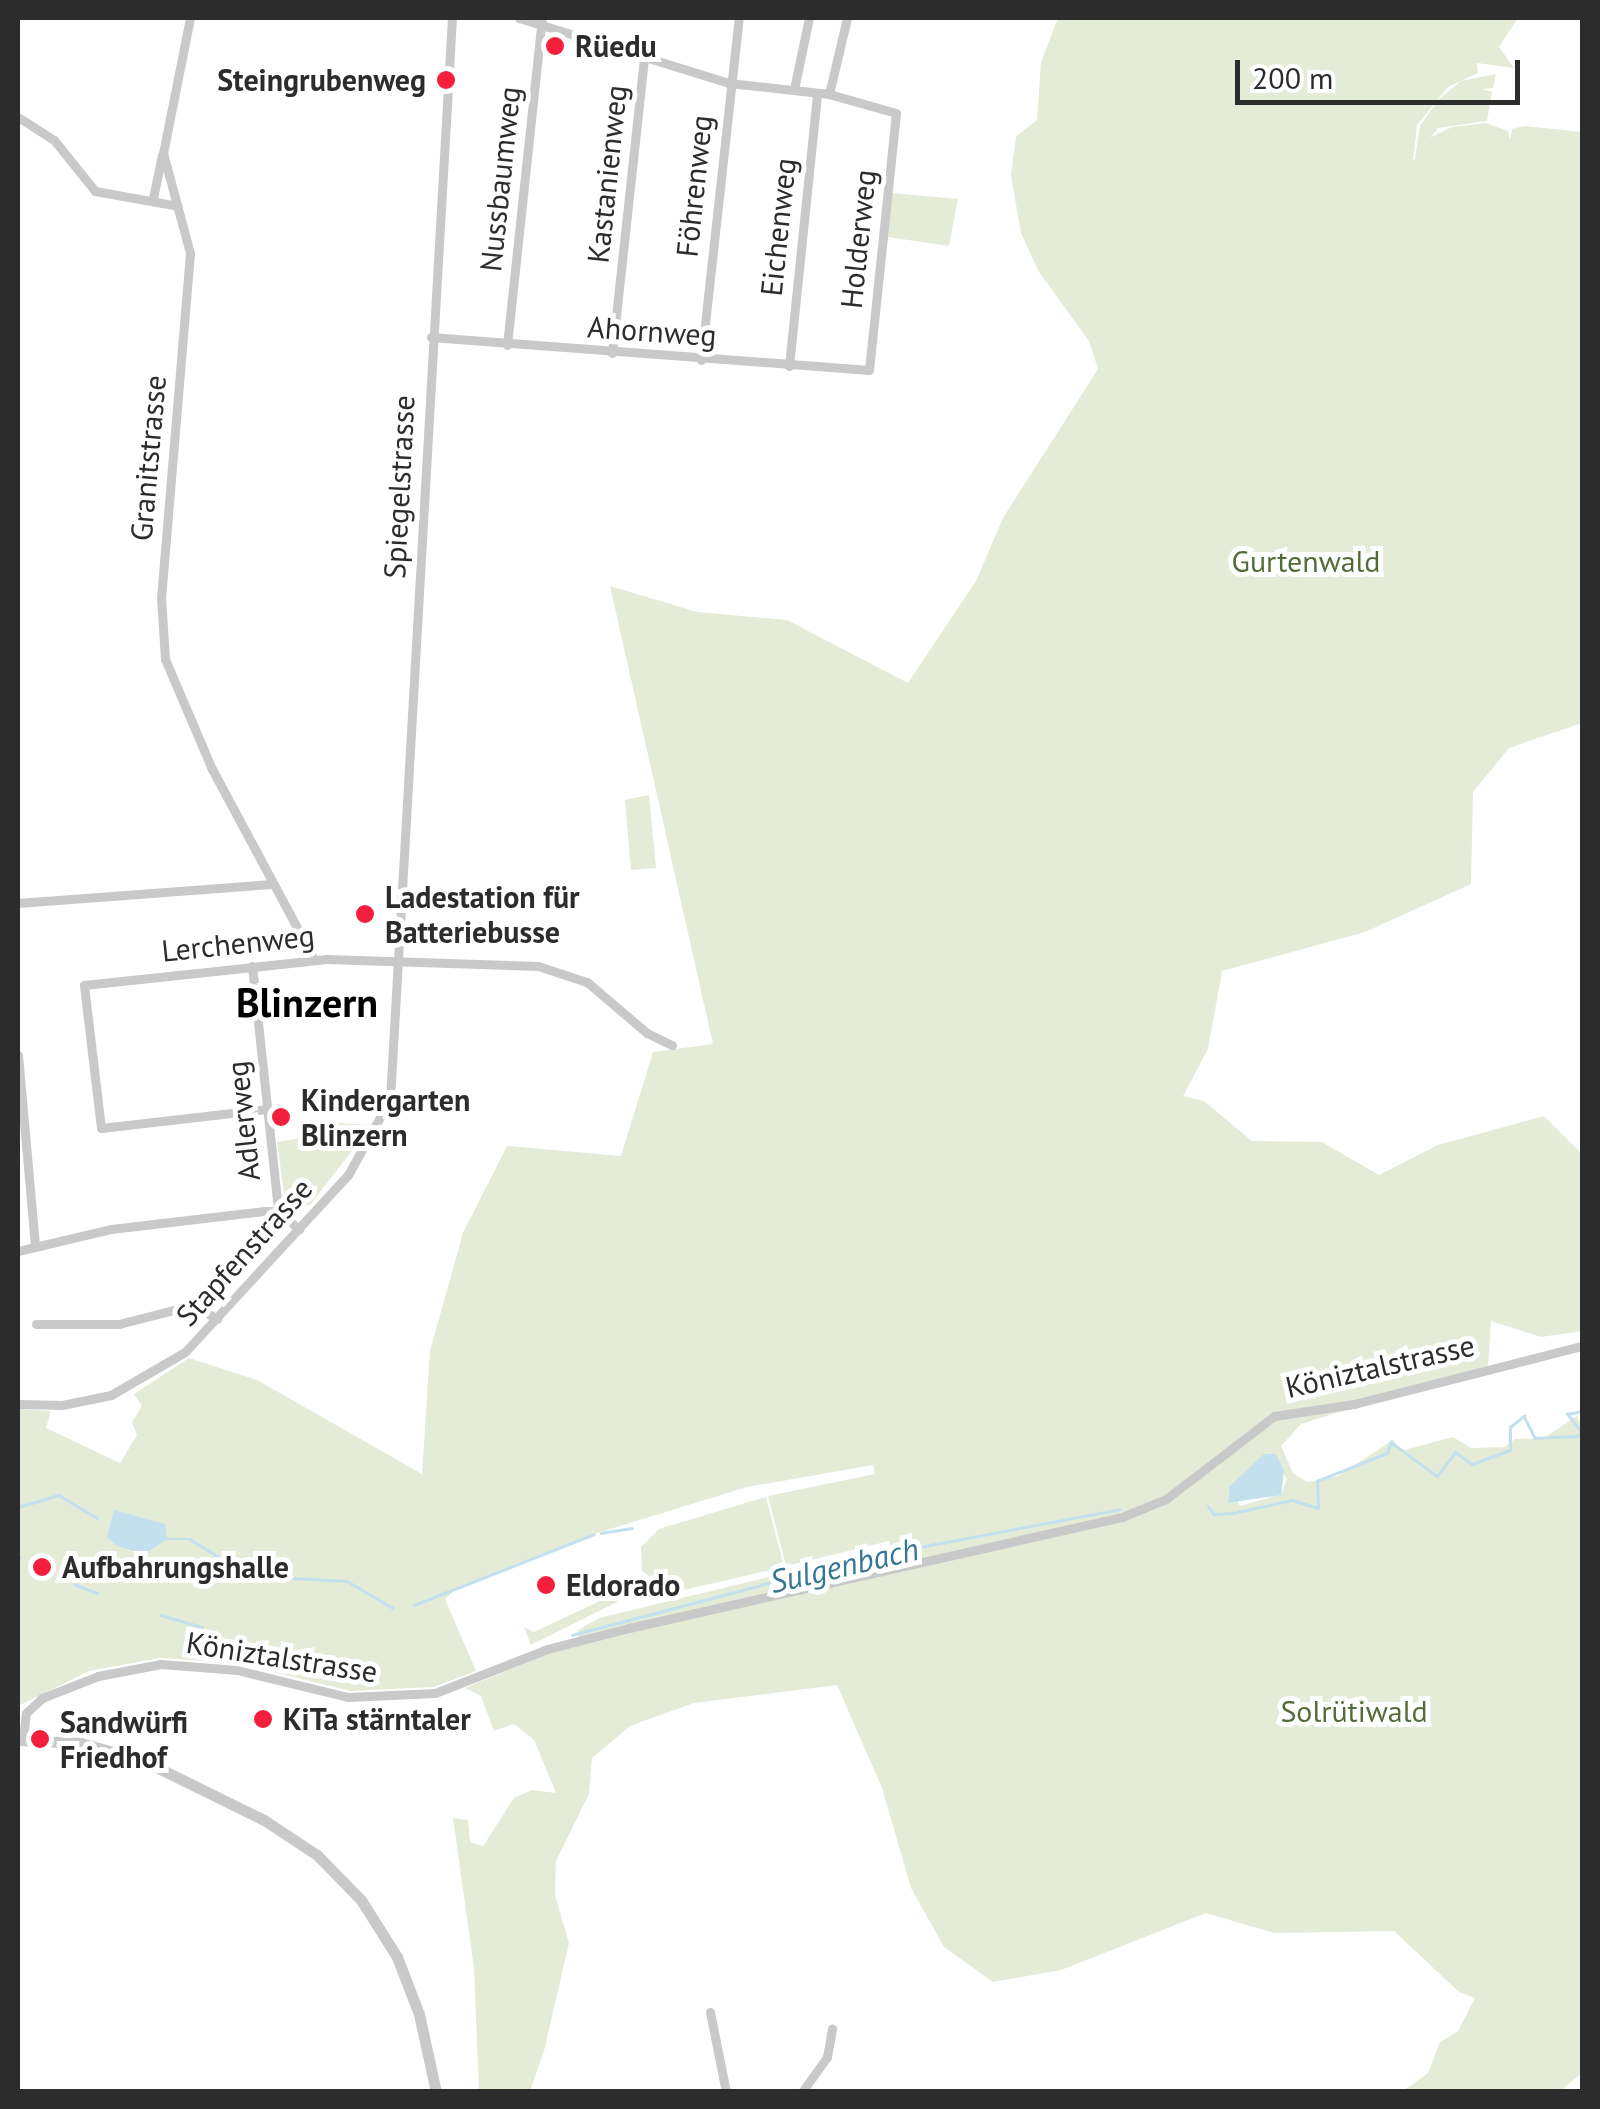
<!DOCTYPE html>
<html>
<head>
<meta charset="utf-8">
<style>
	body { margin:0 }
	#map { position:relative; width:1600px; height:2109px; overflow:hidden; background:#fff; font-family:"PT Sans",sans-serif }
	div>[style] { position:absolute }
	.green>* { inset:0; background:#e4ecd8 }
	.water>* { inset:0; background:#c2e0ee }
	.stream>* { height:2.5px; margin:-1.25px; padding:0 1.25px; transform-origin:1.25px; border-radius:1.25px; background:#c2e0ee }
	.minor>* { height:9px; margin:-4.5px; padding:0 4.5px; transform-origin:4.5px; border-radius:4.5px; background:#c9c9c9 }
	.tertiary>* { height:11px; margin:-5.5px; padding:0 5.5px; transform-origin:5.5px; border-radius:5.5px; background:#c9c9c9 }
	.dots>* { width:28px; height:28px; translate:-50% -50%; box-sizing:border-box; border:5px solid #fff; border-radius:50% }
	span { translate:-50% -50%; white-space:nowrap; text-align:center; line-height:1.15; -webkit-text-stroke:10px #fff; paint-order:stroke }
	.poi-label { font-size:30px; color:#2c2c2c; font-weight:700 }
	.left { translate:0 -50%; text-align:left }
	.right { translate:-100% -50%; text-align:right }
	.street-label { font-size:30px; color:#2c2c2c }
	.park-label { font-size:30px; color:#536b37 }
	.water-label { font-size:32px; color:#357694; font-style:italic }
	.district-label { font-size:40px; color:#000; font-weight:700 }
	.frame { position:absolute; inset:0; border:20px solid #2c2c2c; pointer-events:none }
	.scale { position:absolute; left:1235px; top:60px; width:285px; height:45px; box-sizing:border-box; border:5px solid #2c2c2c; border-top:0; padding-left:12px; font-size:30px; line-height:35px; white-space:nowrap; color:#2c2c2c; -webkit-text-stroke:8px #fff; paint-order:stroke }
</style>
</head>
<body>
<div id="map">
	<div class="green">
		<i style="clip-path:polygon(evenodd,1058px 18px,1518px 18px,1499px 47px,1514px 68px,1477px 63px,1478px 73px,1448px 87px,1417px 125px,1413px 162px,1425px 140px,1452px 127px,1486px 123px,1508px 131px,1510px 140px,1512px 129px,1525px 126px,1582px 132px,1582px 723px,1509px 748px,1473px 792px,1471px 884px,1365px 932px,1222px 971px,1208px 1049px,1183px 1096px,1204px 1101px,1252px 1141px,1322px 1142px,1379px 1175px,1438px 1145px,1544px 1116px,1582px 1154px,1582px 1331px,1541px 1337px,1491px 1321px,1488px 1366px,1301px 1424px,1281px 1446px,1293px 1473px,1307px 1482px,1338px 1476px,1393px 1440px,1401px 1451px,1453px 1437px,1471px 1448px,1505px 1447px,1515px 1439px,1544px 1438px,1577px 1416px,1582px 1426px,1582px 2073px,1560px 2091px,1403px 2091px,1428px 2073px,1440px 2042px,1458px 2031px,1475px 1998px,1459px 1992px,1394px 1931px,1274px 1933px,1206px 1913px,1061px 1970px,993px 1982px,944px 1947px,911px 1888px,882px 1788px,837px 1685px,694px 1703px,630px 1726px,592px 1758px,589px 1794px,556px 1861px,555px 1895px,569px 1943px,544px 2051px,530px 2091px,479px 2091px,474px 1968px,453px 1818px,468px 1820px,470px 1842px,483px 1846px,514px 1798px,532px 1790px,556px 1793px,534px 1740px,514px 1724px,494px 1731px,481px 1696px,465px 1688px,579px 1641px,578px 1630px,599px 1618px,890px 1548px,889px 1541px,786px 1566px,768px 1496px,875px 1474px,873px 1465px,747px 1487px,594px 1534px,458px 1587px,445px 1599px,476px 1671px,434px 1687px,350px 1691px,238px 1663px,160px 1658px,89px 1671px,18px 1706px,18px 1409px,51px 1411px,46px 1428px,120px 1463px,137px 1435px,132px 1422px,142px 1406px,134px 1394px,189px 1358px,257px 1380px,422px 1474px,430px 1351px,463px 1233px,507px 1146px,621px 1156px,653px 1052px,713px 1044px,610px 586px,697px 612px,787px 620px,908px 683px,976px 581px,1003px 518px,1098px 369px,1089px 341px,1039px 272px,1021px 233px,1011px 176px,1016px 136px,1037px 120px,1041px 62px,1058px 18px,1270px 1453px,1287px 1479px,1281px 1494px,1240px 1506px,1230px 1486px,1270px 1453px)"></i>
		<i style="clip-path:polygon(1496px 74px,1493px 88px,1482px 89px,1492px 92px,1487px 121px,1438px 128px,1415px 157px,1420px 126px,1438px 100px,1461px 81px)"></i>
		<i style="clip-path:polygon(892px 193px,958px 199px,949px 246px,888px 237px)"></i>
		<i style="clip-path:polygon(649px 795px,656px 868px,631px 870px,625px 800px)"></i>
		<i style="clip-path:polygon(320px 1122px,372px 1125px,310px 1205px,286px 1208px,277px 1142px,319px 1135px)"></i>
		<i style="clip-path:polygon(766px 1497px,784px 1567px,671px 1593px,642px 1571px,641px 1547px,659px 1529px)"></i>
		<i style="clip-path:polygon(617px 1593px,617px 1602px,531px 1645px,524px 1627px,534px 1632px)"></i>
	</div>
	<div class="water">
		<i style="clip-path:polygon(1264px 1454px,1276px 1454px,1284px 1471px,1281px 1495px,1228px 1503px,1230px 1486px)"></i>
		<i style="clip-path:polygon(114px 1510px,165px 1524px,167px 1539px,145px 1554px,117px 1546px,107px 1537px)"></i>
	</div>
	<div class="stream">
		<i style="left:1208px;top:1506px;width:10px;rotate:53deg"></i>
		<i style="left:1214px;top:1514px;width:19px;rotate:-3deg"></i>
		<i style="left:1233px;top:1513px;width:60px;rotate:-12.4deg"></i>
		<i style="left:1292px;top:1500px;width:27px;rotate:17deg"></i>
		<i style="left:1318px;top:1508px;width:27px;rotate:-92deg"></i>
		<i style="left:1317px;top:1481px;width:75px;rotate:-21.8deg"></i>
		<i style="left:1387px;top:1453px;width:12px;rotate:-70deg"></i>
		<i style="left:1391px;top:1442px;width:57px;rotate:36.5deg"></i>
		<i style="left:1437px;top:1476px;width:30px;rotate:-53deg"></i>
		<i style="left:1455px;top:1452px;width:21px;rotate:35deg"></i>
		<i style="left:1472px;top:1464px;width:40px;rotate:-20.2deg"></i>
		<i style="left:1510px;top:1450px;width:23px;rotate:-90deg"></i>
		<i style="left:1510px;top:1427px;width:18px;rotate:-38deg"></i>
		<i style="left:1524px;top:1416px;width:25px;rotate:63deg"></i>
		<i style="left:1535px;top:1438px;width:42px;rotate:-2.7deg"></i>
		<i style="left:1577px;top:1436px;width:6px;rotate:-31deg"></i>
		<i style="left:1582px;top:1433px;width:24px;rotate:-128deg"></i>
		<i style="left:1567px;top:1414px;width:15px;rotate:-11deg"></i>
		<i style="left:18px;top:1507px;width:43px;rotate:-16.3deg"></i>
		<i style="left:59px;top:1495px;width:44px;rotate:31.2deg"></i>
		<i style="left:601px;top:1533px;width:31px;rotate:-9deg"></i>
		<i style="left:167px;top:1539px;width:23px"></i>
		<i style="left:190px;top:1539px;width:41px;rotate:32.2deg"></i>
		<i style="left:225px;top:1561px;width:69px;rotate:14.2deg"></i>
		<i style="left:292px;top:1578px;width:55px;rotate:3.1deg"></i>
		<i style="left:347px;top:1581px;width:53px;rotate:30.4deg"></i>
		<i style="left:18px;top:1556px;width:2px;rotate:27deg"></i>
		<i style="left:74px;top:1584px;width:25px;rotate:21deg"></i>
		<i style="left:414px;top:1605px;width:193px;rotate:-21.5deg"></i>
		<i style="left:161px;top:1615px;width:43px;rotate:16.3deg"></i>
		<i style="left:572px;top:1635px;width:310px;rotate:-14.8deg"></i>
		<i style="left:872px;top:1556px;width:252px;rotate:-10.7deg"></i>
	</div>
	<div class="minor">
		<i style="left:190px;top:18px;width:138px;rotate:101.3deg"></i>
		<i style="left:163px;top:153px;width:104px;rotate:74.9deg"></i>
		<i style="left:190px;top:253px;width:345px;rotate:94.8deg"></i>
		<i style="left:161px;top:597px;width:62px;rotate:86.3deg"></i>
		<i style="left:165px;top:659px;width:120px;rotate:66.9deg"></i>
		<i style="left:212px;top:769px;width:216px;rotate:61.8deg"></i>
		<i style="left:794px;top:89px;width:73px;rotate:-78.1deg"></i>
		<i style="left:829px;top:94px;width:78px;rotate:-76.7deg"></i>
		<i style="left:18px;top:117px;width:43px;rotate:32.6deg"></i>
		<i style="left:54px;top:140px;width:65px;rotate:51.2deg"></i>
		<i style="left:95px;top:191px;width:84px;rotate:10.2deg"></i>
		<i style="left:153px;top:198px;width:44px;rotate:-78.2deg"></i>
		<i style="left:431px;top:337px;width:439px;rotate:4.3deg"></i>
		<i style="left:869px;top:370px;width:258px;rotate:-84deg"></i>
		<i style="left:896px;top:113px;width:70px;rotate:-164.2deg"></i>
		<i style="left:829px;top:94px;width:101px;rotate:-173.7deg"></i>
		<i style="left:729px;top:83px;width:220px;rotate:-162.8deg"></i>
		<i style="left:507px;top:345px;width:329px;rotate:-83.9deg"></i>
		<i style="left:612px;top:353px;width:296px;rotate:-83.8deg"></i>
		<i style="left:701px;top:360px;width:344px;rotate:-83.7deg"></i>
		<i style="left:789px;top:366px;width:274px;rotate:-84.1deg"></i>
		<i style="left:18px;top:903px;width:254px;rotate:-4.3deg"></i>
		<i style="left:252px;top:966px;width:246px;rotate:83.9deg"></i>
		<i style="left:18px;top:1055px;width:192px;rotate:84.9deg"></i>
		<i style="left:267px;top:1109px;width:167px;rotate:173.5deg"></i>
		<i style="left:101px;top:1128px;width:144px;rotate:-96.8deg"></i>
		<i style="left:84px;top:985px;width:244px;rotate:-6.1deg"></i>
		<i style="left:327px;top:959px;width:211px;rotate:1.9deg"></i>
		<i style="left:538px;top:966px;width:52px;rotate:18.1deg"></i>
		<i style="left:587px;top:982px;width:79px;rotate:40.4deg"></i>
		<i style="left:647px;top:1033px;width:28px;rotate:26deg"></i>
		<i style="left:18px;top:1251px;width:96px;rotate:-13.3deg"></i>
		<i style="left:111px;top:1229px;width:154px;rotate:-6.7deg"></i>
		<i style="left:264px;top:1211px;width:14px"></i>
		<i style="left:278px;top:1211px;width:28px;rotate:41deg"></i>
		<i style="left:36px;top:1324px;width:83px"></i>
		<i style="left:119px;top:1324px;width:76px;rotate:-14.4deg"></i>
		<i style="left:193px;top:1305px;width:28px;rotate:30deg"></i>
		<i style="left:18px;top:1404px;width:44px;rotate:1.3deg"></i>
		<i style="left:62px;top:1405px;width:50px;rotate:-11.5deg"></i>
		<i style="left:111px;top:1395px;width:86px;rotate:-30.2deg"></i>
		<i style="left:185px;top:1352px;width:241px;rotate:-47.4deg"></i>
		<i style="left:348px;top:1175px;width:87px;rotate:-61.1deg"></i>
		<i style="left:390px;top:1099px;width:1083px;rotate:-86.72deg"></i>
		<i style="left:23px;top:1740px;width:27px;rotate:-84deg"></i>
		<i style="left:26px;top:1713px;width:22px;rotate:-43deg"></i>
		<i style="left:42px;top:1698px;width:60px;rotate:-21.4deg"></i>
		<i style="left:98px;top:1676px;width:64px;rotate:-10.8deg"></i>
		<i style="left:161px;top:1664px;width:76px;rotate:4.5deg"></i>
		<i style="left:237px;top:1670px;width:114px;rotate:13.7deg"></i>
		<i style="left:348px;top:1697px;width:87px;rotate:-2.6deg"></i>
		<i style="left:435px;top:1693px;width:120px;rotate:-21.4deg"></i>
		<i style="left:547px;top:1649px;width:85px;rotate:-14.4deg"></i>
		<i style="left:629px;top:1628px;width:505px;rotate:-12.69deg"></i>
		<i style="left:1122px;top:1517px;width:48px;rotate:-22.2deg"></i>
		<i style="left:1166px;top:1499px;width:136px;rotate:-37.5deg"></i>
		<i style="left:1274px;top:1416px;width:81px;rotate:-8.5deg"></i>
		<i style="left:1354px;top:1404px;width:235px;rotate:-14.3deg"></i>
		<i style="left:710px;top:2012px;width:82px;rotate:78.7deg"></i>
		<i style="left:802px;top:2092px;width:43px;rotate:-54.5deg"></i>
		<i style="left:827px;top:2057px;width:29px;rotate:-80deg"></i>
	</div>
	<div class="tertiary">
		<i style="left:18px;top:1740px;width:63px;rotate:2.7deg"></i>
		<i style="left:81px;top:1743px;width:63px;rotate:15.6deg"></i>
		<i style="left:142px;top:1760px;width:136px;rotate:26.2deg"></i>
		<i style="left:264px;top:1820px;width:64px;rotate:33.4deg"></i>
		<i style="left:317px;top:1855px;width:63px;rotate:45.6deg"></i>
		<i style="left:361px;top:1900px;width:67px;rotate:57.7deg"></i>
		<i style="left:397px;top:1957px;width:61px;rotate:68.9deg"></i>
		<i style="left:419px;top:2014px;width:80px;rotate:77.7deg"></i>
	</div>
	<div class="dots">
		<i style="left:555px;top:46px;background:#f31f3d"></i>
		<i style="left:446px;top:80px;background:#f31f3d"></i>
		<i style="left:365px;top:914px;background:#f31f3d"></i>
		<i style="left:281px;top:1117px;background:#f31f3d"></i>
		<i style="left:42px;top:1567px;background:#f31f3d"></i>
		<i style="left:546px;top:1585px;background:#f31f3d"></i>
		<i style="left:263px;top:1719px;background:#f31f3d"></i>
		<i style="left:40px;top:1739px;background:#f31f3d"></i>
	</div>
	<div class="poi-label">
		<span class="left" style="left:575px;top:46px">Rüedu</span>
		<span class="right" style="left:426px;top:80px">Steingrubenweg</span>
		<span class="left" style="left:385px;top:914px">Ladestation für<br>Batteriebusse</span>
		<span class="left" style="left:301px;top:1117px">Kindergarten<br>Blinzern</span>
		<span class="left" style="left:62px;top:1567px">Aufbahrungshalle</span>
		<span class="left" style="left:566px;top:1585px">Eldorado</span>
		<span class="left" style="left:283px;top:1719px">KiTa stärntaler</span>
		<span class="left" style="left:60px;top:1739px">Sandwürfi<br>Friedhof</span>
	</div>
	<div class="street-label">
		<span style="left:607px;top:174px;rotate:-84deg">Kastanienweg</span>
		<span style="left:500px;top:179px;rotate:-84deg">Nussbaumweg</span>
		<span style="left:694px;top:186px;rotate:-84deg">Föhrenweg</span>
		<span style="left:778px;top:227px;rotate:-84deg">Eichenweg</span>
		<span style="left:858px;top:239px;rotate:-84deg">Holderweg</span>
		<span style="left:652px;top:331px;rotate:4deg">Ahornweg</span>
		<span style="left:148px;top:458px;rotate:-85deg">Granitstrasse</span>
		<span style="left:399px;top:487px;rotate:-87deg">Spiegelstrasse</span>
		<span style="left:238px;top:943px;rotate:-6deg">Lerchenweg</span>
		<span style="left:243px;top:1121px;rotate:-96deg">Adlerweg</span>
		<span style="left:244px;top:1252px;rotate:-48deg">Stapfenstrasse</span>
		<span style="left:1380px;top:1366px;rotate:-13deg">Köniztalstrasse</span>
		<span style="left:282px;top:1657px;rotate:9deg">Köniztalstrasse</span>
	</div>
	<div class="park-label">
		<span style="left:1306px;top:561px">Gurtenwald</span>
		<span style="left:1354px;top:1711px">Solrütiwald</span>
	</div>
	<div class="water-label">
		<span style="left:844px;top:1565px;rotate:-13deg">Sulgenbach</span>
	</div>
	<div class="district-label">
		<span style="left:307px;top:1002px">Blinzern</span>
	</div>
	<div class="frame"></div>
	<div class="scale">200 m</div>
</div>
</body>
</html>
